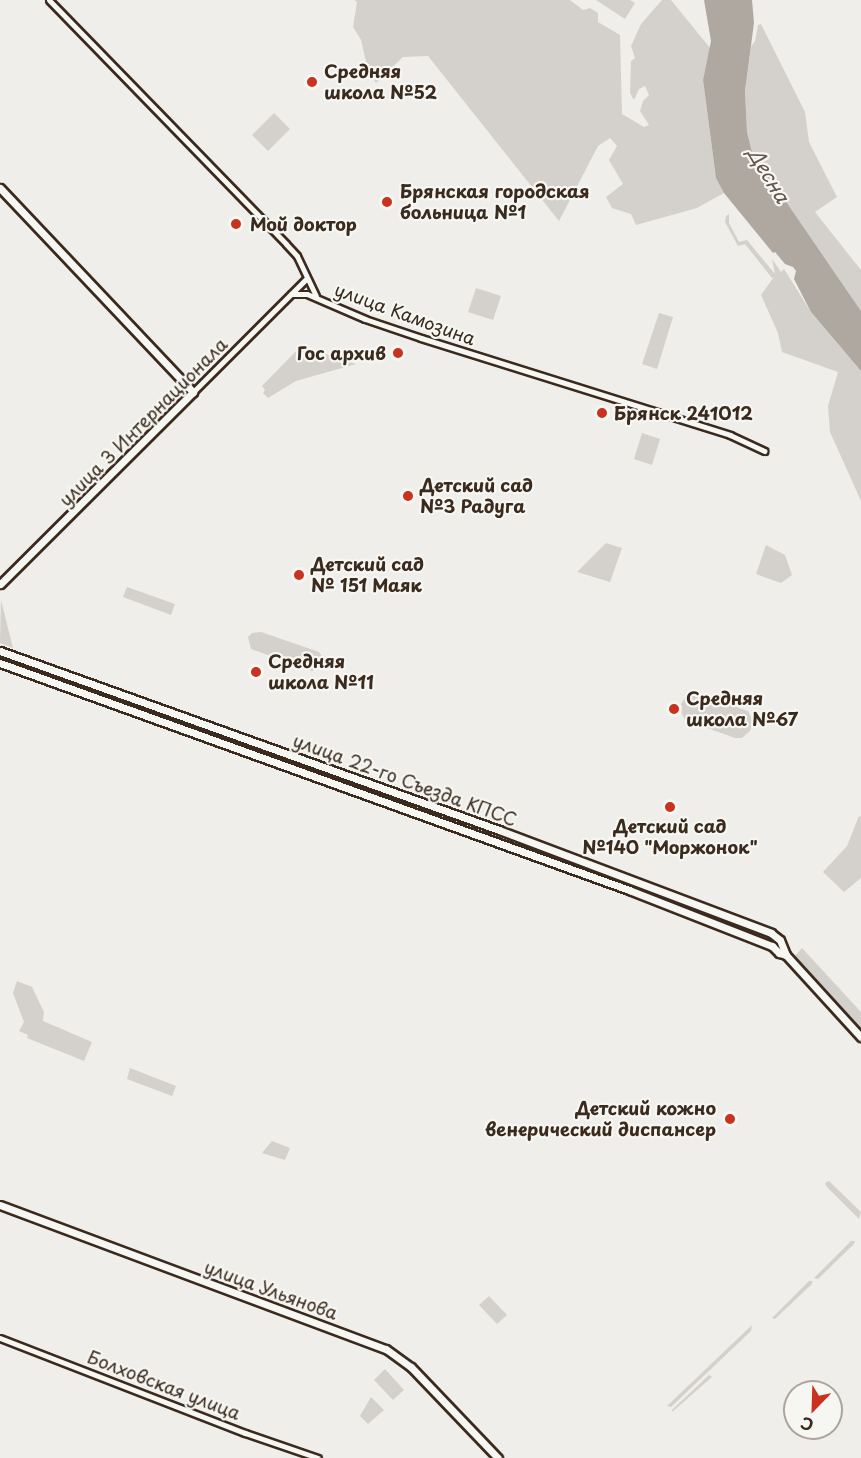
<!DOCTYPE html>
<html>
<head>
<meta charset="utf-8">
<style>
	body { margin:0 }
	#map { position:relative; width:861px; height:1458px; overflow:hidden; background:#efeeea; font-family:"Playpen Sans",sans-serif }
	div>[style] { position:absolute }
	.green>* { inset:0; background:#d4d1cc }
	.water>* { inset:0; background:#afa8a1 }
	.roads { filter:drop-shadow(2px 0 #3b2a1e) drop-shadow(-2px 0 #3b2a1e) drop-shadow(0 2px #3b2a1e) drop-shadow(0 -2px #3b2a1e) }
	.minor>* { height:5px; margin:-2.5px; padding:0 2.5px; transform-origin:2.5px; border-radius:2.5px; background:#f6f6f2 }
	.major>* { height:7px; margin:-3.5px; padding:0 3.5px; transform-origin:3.5px; border-radius:3.5px; background:#f6f6f2 }
	.dots>* { width:16px; height:16px; translate:-50% -50%; box-sizing:border-box; border:3px solid #f6f6f2; border-radius:50% }
	span { translate:-50% -50%; white-space:nowrap; text-align:center; line-height:1.15; -webkit-text-stroke:4.5px #f6f6f2; paint-order:stroke }
	.poi-label { font-size:18px; color:#3b2a1e; font-weight:700 }
	.left { translate:0 -50%; text-align:left }
	.right { translate:-100% -50%; text-align:right }
	.street-label { font-size:18px; color:#3b2a1e }
	.water-label { font-size:20px; color:#64564c; font-style:italic }
	.north { position:absolute; left:783px; top:1380px; width:60px; height:60px; box-sizing:border-box; background:#f6f6f2; border:2px solid #aba49d; border-radius:50%; rotate:203deg; font-size:16px; font-weight:700; line-height:24px; text-align:center; color:#3b2a1e }
	.north::after { content:''; display:block; margin:auto; width:21px; height:27px; background:#c8321e; clip-path:polygon(50% 0,100% 100%,50% 72%,0 100%) }
</style>
</head>
<body>
<div id="map">
	<div class="green">
		<i style="clip-path:polygon(354px 0,570px 0,583px 10px,590px 8px,598px 13px,598px 22px,620px 35px,622px 114px,644px 127px,649px 125px,640px 111px,643px 101px,649px 95px,645px 86px,639px 89px,634px 100px,630px 93px,631px 61px,635px 58px,631px 46px,641px 24px,662px 0,671px 0,710px 48px,703px 80px,715px 171px,724px 193px,697px 208px,636px 225px,631px 214px,612px 208px,606px 197px,623px 184px,609px 160px,617px 146px,610px 138px,598px 146px,559px 221px,428px 56px,403px 57px,376px 83px,368px 70px,361px 40px,353px 27px,357px 2px)"></i>
		<i style="clip-path:polygon(596px 0,630px 0,635px 3px,625px 19px)"></i>
		<i style="clip-path:polygon(761px 24px,805px 112px,809px 142px,837px 197px,815px 212px,861px 270px,861px 311px,752px 152px,747px 132px,745px 91px,751px 47px,755px 41px,758px 25px)"></i>
		<i style="clip-path:polygon(274px 113px,290px 129px,268px 151px,252px 135px)"></i>
		<i style="clip-path:polygon(729px 214px,729px 223px,739px 242px,747px 240px,775px 274px,772px 259px,781px 272px,784px 269px,811px 312px,861px 371px,861px 501px,830px 432px,828px 406px,838px 372px,782px 352px,778px 333px,761px 295px,774px 277px,772px 278px,745px 244px,738px 246px,725px 222px,726px 216px)"></i>
		<i style="clip-path:polygon(476px 288px,501px 296px,493px 320px,468px 312px)"></i>
		<i style="clip-path:polygon(659px 313px,673px 317px,657px 369px,642px 364px)"></i>
		<i style="clip-path:polygon(301px 346px,356px 364px,296px 381px,268px 398px,263px 393px,265px 390px,262px 386px)"></i>
		<i style="clip-path:polygon(642px 433px,660px 439px,652px 465px,634px 459px)"></i>
		<i style="clip-path:polygon(606px 543px,622px 548px,610px 582px,577px 572px)"></i>
		<i style="clip-path:polygon(766px 545px,785px 555px,792px 575px,781px 583px,756px 574px)"></i>
		<i style="clip-path:polygon(127px 587px,175px 604px,171px 615px,123px 597px)"></i>
		<i style="clip-path:polygon(1px 600px,13px 648px,0 643px)"></i>
		<i style="clip-path:polygon(261px 632px,319px 652px,323px 658px,322px 666px,312px 671px,251px 649px,248px 637px,252px 633px)"></i>
		<i style="clip-path:polygon(0 654px,79px 683px,81px 687px,0 660px)"></i>
		<i style="clip-path:polygon(95px 690px,490px 830px,494px 835px,489px 836px,93px 694px)"></i>
		<i style="clip-path:polygon(694px 693px,748px 711px,753px 721px,750px 731px,742px 738px,735px 738px,685px 720px,680px 710px,681px 704px,686px 696px)"></i>
		<i style="clip-path:polygon(859px 816px,861px 817px,861px 878px,844px 892px,823px 872px,847px 846px)"></i>
		<i style="clip-path:polygon(507px 837px,637px 884px,771px 937px,783px 950px,782px 952px,773px 944px,754px 935px,641px 890px,506px 842px)"></i>
		<i style="clip-path:polygon(802px 948px,861px 1012px,861px 1037px,791px 960px)"></i>
		<i style="clip-path:polygon(17px 981px,32px 987px,44px 1012px,43px 1021px,92px 1042px,84px 1061px,27px 1038px,28px 1035px,19px 1031px,24px 1022px,13px 993px)"></i>
		<i style="clip-path:polygon(130px 1068px,176px 1086px,172px 1096px,127px 1079px)"></i>
		<i style="clip-path:polygon(272px 1141px,290px 1148px,285px 1160px,262px 1153px)"></i>
		<i style="clip-path:polygon(829px 1181px,861px 1212px,859px 1219px,827px 1187px,825px 1183px)"></i>
		<i style="clip-path:polygon(851px 1241px,855px 1241px,854px 1244px,818px 1279px,814px 1278px)"></i>
		<i style="clip-path:polygon(809px 1281px,812px 1281px,812px 1284px,775px 1319px,772px 1318px)"></i>
		<i style="clip-path:polygon(489px 1296px,507px 1315px,497px 1324px,479px 1305px)"></i>
		<i style="clip-path:polygon(752px 1325px,751px 1331px,671px 1407px,667px 1406px)"></i>
		<i style="clip-path:polygon(385px 1369px,404px 1390px,393px 1400px,374px 1380px)"></i>
		<i style="clip-path:polygon(709px 1375px,712px 1377px,672px 1412px,672px 1410px)"></i>
		<i style="clip-path:polygon(371px 1397px,384px 1410px,368px 1424px,360px 1416px)"></i>
	</div>
	<div class="water">
		<i style="clip-path:polygon(704px 0,752px 0,754px 23px,745px 91px,747px 132px,752px 152px,861px 311px,861px 371px,811px 312px,794px 279px,796px 271px,793px 267px,785px 264px,775px 252px,773px 253px,724px 193px,716px 178px,703px 80px,711px 41px)"></i>
	</div>
	<div class="roads">
		<div class="minor">
			<i style="left:49px;top:0;width:340px;rotate:45.8deg"></i>
			<i style="left:286px;top:244px;width:16px;rotate:47deg"></i>
			<i style="left:297px;top:256px;width:44px;rotate:64.6deg"></i>
			<i style="left:291px;top:294px;width:16px"></i>
			<i style="left:307px;top:294px;width:63px;rotate:23.3deg"></i>
			<i style="left:365px;top:319px;width:59px;rotate:18.7deg"></i>
			<i style="left:421px;top:338px;width:324px;rotate:17.4deg"></i>
			<i style="left:730px;top:435px;width:38px;rotate:25deg"></i>
			<i style="left:193px;top:392px;width:160px;rotate:-45deg"></i>
			<i style="left:0;top:1338px;width:263px;rotate:21.2deg"></i>
			<i style="left:245px;top:1433px;width:77px;rotate:18.9deg"></i>
		</div>
		<div class="major">
			<i style="left:0;top:188px;width:281px;rotate:46.6deg"></i>
			<i style="left:193px;top:392px;width:272px;rotate:135.1deg"></i>
			<i style="left:0;top:651px;width:530px;rotate:19.73deg"></i>
			<i style="left:499px;top:830px;width:291px;rotate:20.7deg"></i>
			<i style="left:771px;top:933px;width:11px;rotate:38deg"></i>
			<i style="left:780px;top:940px;width:16px;rotate:68deg"></i>
			<i style="left:786px;top:955px;width:111px;rotate:47.6deg"></i>
			<i style="left:0;top:663px;width:669px;rotate:19.84deg"></i>
			<i style="left:629px;top:890px;width:154px;rotate:21.4deg"></i>
			<i style="left:772px;top:946px;width:10px;rotate:45deg"></i>
			<i style="left:779px;top:953px;width:7px;rotate:16deg"></i>
			<i style="left:0;top:1205px;width:412px;rotate:20.5deg"></i>
			<i style="left:386px;top:1349px;width:31px;rotate:36deg"></i>
			<i style="left:411px;top:1367px;width:126px;rotate:46.3deg"></i>
		</div>
	</div>
	<div class="dots">
		<i style="left:312px;top:82px;background:#c8321e"></i>
		<i style="left:387px;top:202px;background:#c8321e"></i>
		<i style="left:236px;top:224px;background:#c8321e"></i>
		<i style="left:398px;top:353px;background:#c8321e"></i>
		<i style="left:602px;top:413px;background:#c8321e"></i>
		<i style="left:408px;top:496px;background:#c8321e"></i>
		<i style="left:299px;top:575px;background:#c8321e"></i>
		<i style="left:256px;top:672px;background:#c8321e"></i>
		<i style="left:674px;top:709px;background:#c8321e"></i>
		<i style="left:670px;top:807px;background:#c8321e"></i>
		<i style="left:730px;top:1119px;background:#c8321e"></i>
	</div>
	<div class="poi-label">
		<span class="left" style="left:324px;top:82px">Средняя<br>школа №52</span>
		<span class="left" style="left:400px;top:202px">Брянская городская<br>больница №1</span>
		<span class="left" style="left:250px;top:224px">Мой доктор</span>
		<span class="right" style="left:386px;top:353px">Гос архив</span>
		<span class="left" style="left:614px;top:413px">Брянск 241012</span>
		<span class="left" style="left:420px;top:496px">Детский сад<br>№3 Радуга</span>
		<span class="left" style="left:311px;top:575px">Детский сад<br>№ 151 Маяк</span>
		<span class="left" style="left:268px;top:672px">Средняя<br>школа №11</span>
		<span class="left" style="left:686px;top:709px">Средняя<br>школа №67</span>
		<span style="left:670px;top:837px">Детский сад<br>№140 "Моржонок"</span>
		<span class="right" style="left:716px;top:1119px">Детский кожно<br>венерический диспансер</span>
	</div>
	<div class="street-label">
		<span style="left:405px;top:314px;rotate:20deg">улица Камозина</span>
		<span style="left:143px;top:422px;rotate:-45deg">улица 3 Интернационала</span>
		<span style="left:405px;top:780px;rotate:20deg">улица 22-го Съезда КПСС</span>
		<span style="left:271px;top:1290px;rotate:20deg">улица Ульянова</span>
		<span style="left:164px;top:1385px;rotate:21deg">Болховская улица</span>
	</div>
	<div class="water-label">
		<span style="left:769px;top:175px;rotate:59deg">Десна</span>
	</div>
	<div class="north">С</div>
</div>
</body>
</html>
